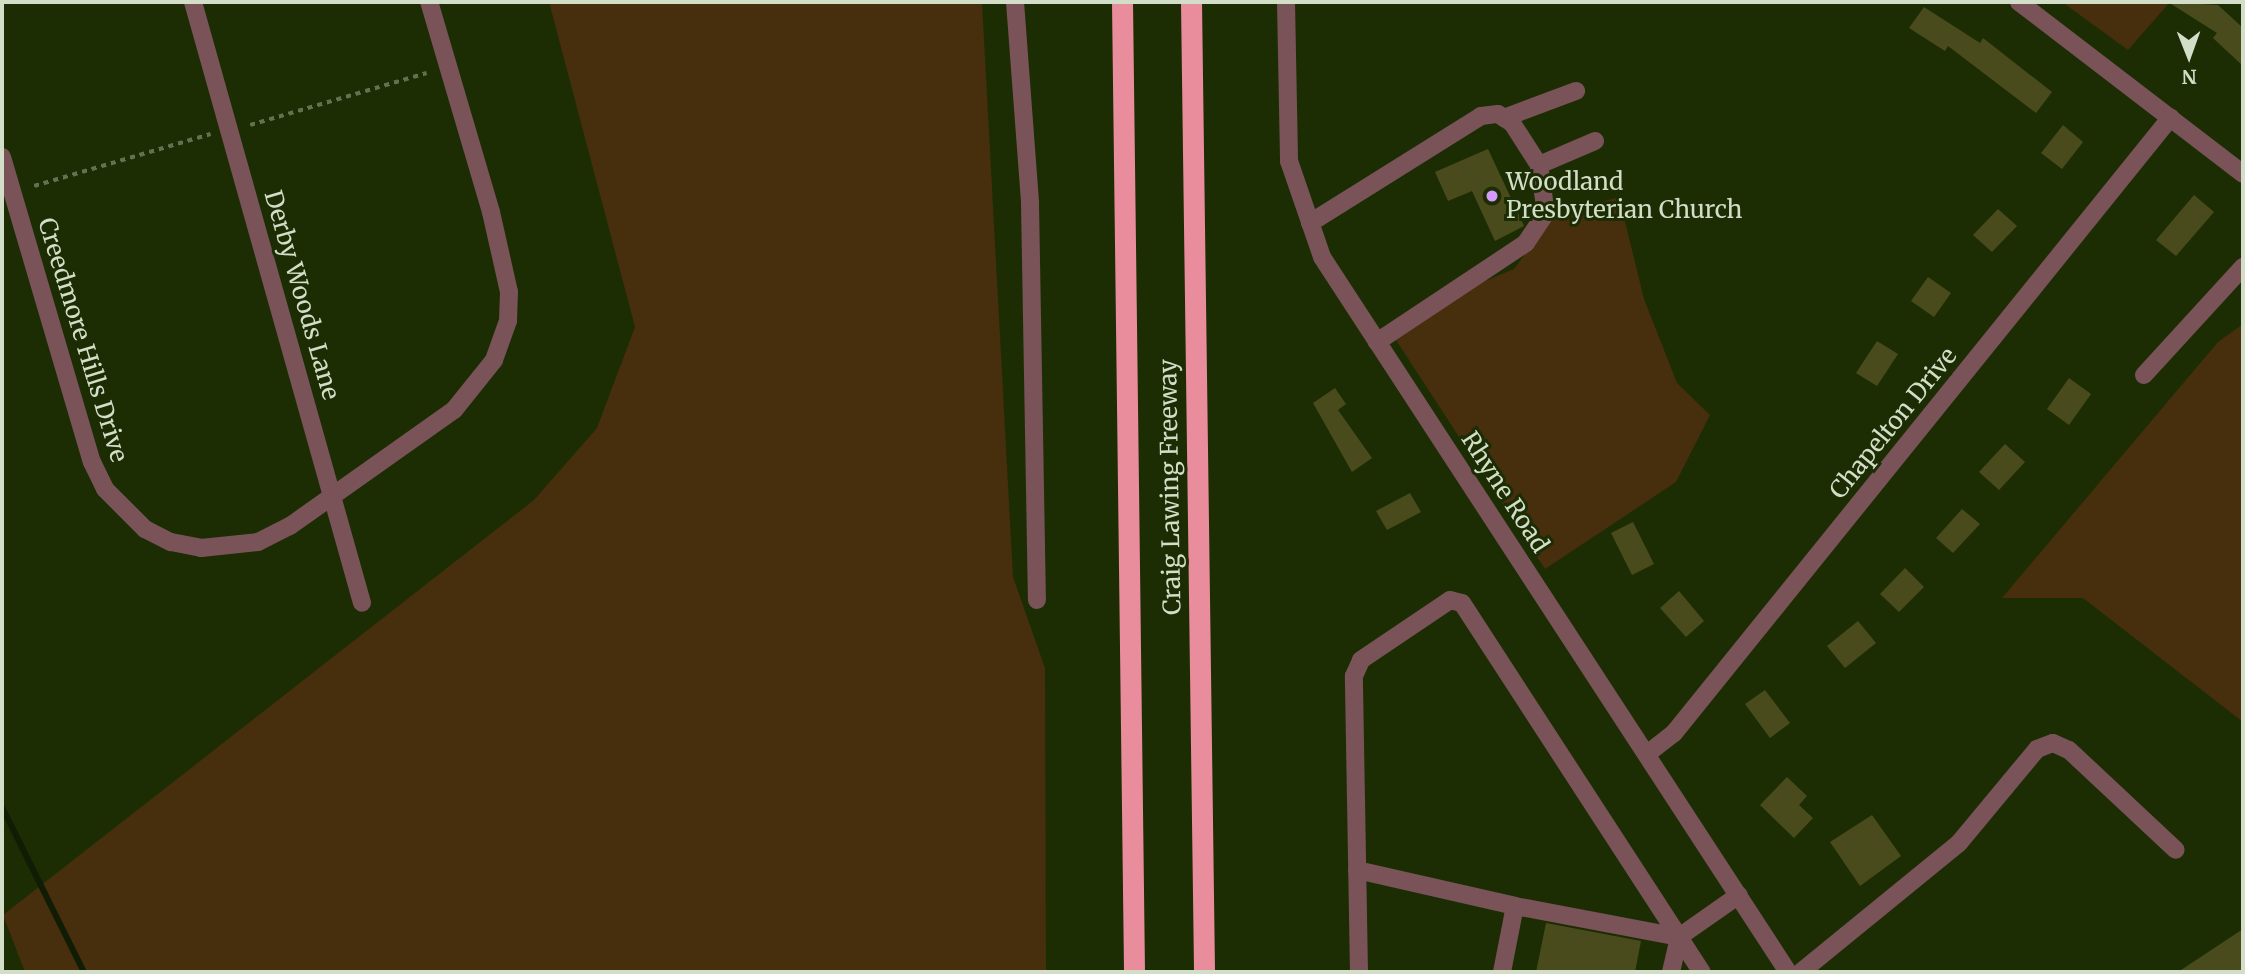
<!DOCTYPE html>
<html>
<head>
<meta charset="utf-8">
<style>
	body { margin:0 }
	#map { position:relative; width:2245px; height:974px; overflow:hidden; background:#1c2d04; font-family:Merriweather,serif }
	div>[style] { position:absolute }
	.green>* { inset:0; background:#472e0d }
	.stream>* { height:6px; margin:-3px; padding:0 3px; transform-origin:3px; border-radius:3px; background:#111c05 }
	.building>* { inset:0; background:#4a4b1c }
	.path>* { height:3.5px; margin-top:-1.75px; transform-origin:0; background:repeating-linear-gradient(90deg,#62714f 0 5px,transparent 0 10px) }
	.minor>* { height:18px; margin:-9px; padding:0 9px; transform-origin:9px; border-radius:9px; background:#795358 }
	.highway>* { height:21px; margin:-10.5px; padding:0 10.5px; transform-origin:10.5px; border-radius:10.5px; background:#e98c9b }
	.dots>* { width:19px; height:19px; translate:-50% -50%; box-sizing:border-box; border:4px solid #1c2d04; border-radius:50% }
	span { translate:-50% -50%; white-space:nowrap; text-align:center; line-height:1.15; -webkit-text-stroke:6px #1c2d04; paint-order:stroke }
	.poi-label { font-size:24px; color:#d2dec8 }
	.left { translate:0 -50%; text-align:left }
	.street-label { font-size:24px; color:#d2dec8 }
	.frame { position:absolute; inset:0; border:4px solid #d2dec8; pointer-events:none }
	.north { position:absolute; left:2154px; top:21px; width:70px; height:70px; -webkit-text-stroke:5px #1c2d04; paint-order:stroke; rotate:179deg; font-size:19px; font-weight:700; line-height:28px; text-align:center; color:#d2dec8 }
	.north::after { content:''; display:block; margin:auto; width:24px; height:32px; background:#d2dec8; clip-path:polygon(50% 0,100% 100%,50% 72%,0 100%) }
</style>
</head>
<body>
<div id="map">
	<div class="green">
		<i style="clip-path:polygon(549px 2px,982px 2px,1013px 577px,1045px 668px,1046px 972px,25px 972px,3px 915px,534px 500px,597px 428px,635px 327px)"></i>
		<i style="clip-path:polygon(2062px 2px,2170px 2px,2128px 50px)"></i>
		<i style="clip-path:polygon(1619px 197px,1644px 299px,1677px 383px,1710px 415px,1676px 482px,1545px 569px,1396px 340px,1468px 288px,1514px 269px,1554px 215px)"></i>
		<i style="clip-path:polygon(2243px 324px,2243px 722px,2083px 598px,2002px 598px,2218px 342px)"></i>
	</div>
	<div class="stream">
		<i style="left:2px;top:807px;width:184px;rotate:63.6deg"></i>
	</div>
	<div class="building">
		<i style="clip-path:polygon(2168px 2px,2218px 5px,2243px 28px,2243px 66px,2213px 38px,2217px 33px)"></i>
		<i style="clip-path:polygon(1924px 7px,1980px 43px,1983px 38px,2052px 92px,2036px 113px,1948px 46px,1945px 51px,1909px 28px)"></i>
		<i style="clip-path:polygon(2063px 125px,2083px 142px,2062px 169px,2041px 153px)"></i>
		<i style="clip-path:polygon(1488px 149px,1524px 226px,1495px 241px,1472px 191px,1448px 201px,1435px 172px)"></i>
		<i style="clip-path:polygon(2194px 195px,2214px 212px,2176px 256px,2156px 240px)"></i>
		<i style="clip-path:polygon(1998px 209px,2017px 226px,1992px 252px,1973px 235px)"></i>
		<i style="clip-path:polygon(1928px 277px,1951px 293px,1934px 317px,1911px 301px)"></i>
		<i style="clip-path:polygon(1877px 341px,1898px 354px,1877px 386px,1856px 373px)"></i>
		<i style="clip-path:polygon(2069px 378px,2091px 394px,2069px 425px,2047px 409px)"></i>
		<i style="clip-path:polygon(1335px 388px,1346px 404px,1338px 410px,1372px 458px,1352px 472px,1313px 403px)"></i>
		<i style="clip-path:polygon(2005px 444px,2025px 462px,1999px 490px,1979px 472px)"></i>
		<i style="clip-path:polygon(1410px 493px,1421px 512px,1387px 530px,1376px 511px)"></i>
		<i style="clip-path:polygon(1962px 509px,1980px 524px,1953px 553px,1936px 538px)"></i>
		<i style="clip-path:polygon(1633px 522px,1654px 564px,1632px 575px,1611px 533px)"></i>
		<i style="clip-path:polygon(1905px 568px,1924px 587px,1899px 612px,1880px 594px)"></i>
		<i style="clip-path:polygon(1679px 591px,1704px 621px,1686px 637px,1660px 608px)"></i>
		<i style="clip-path:polygon(1858px 621px,1876px 643px,1845px 668px,1827px 646px)"></i>
		<i style="clip-path:polygon(1765px 690px,1790px 723px,1770px 738px,1745px 704px)"></i>
		<i style="clip-path:polygon(1787px 777px,1807px 796px,1799px 805px,1813px 818px,1794px 838px,1760px 805px)"></i>
		<i style="clip-path:polygon(1872px 815px,1901px 856px,1860px 886px,1830px 842px)"></i>
		<i style="clip-path:polygon(1546px 923px,1641px 941px,1635px 972px,1536px 972px)"></i>
		<i style="clip-path:polygon(2243px 929px,2243px 972px,2178px 972px)"></i>
	</div>
	<div class="path">
		<i style="left:250px;top:125px;width:184px;rotate:-16.4deg"></i>
		<i style="left:34px;top:186px;width:184px;rotate:-16.4deg"></i>
	</div>
	<div class="minor">
		<i style="left:193px;top:2px;width:624px;rotate:74.29deg"></i>
		<i style="left:1015px;top:2px;width:202px;rotate:85.7deg"></i>
		<i style="left:1030px;top:203px;width:397px;rotate:89deg"></i>
		<i style="left:1286px;top:2px;width:159px;rotate:88.9deg"></i>
		<i style="left:1289px;top:161px;width:102px;rotate:71deg"></i>
		<i style="left:1322px;top:257px;width:853px;rotate:56.91deg"></i>
		<i style="left:2019px;top:2px;width:282px;rotate:37.5deg"></i>
		<i style="left:1504px;top:118px;width:77px;rotate:-20.6deg"></i>
		<i style="left:2px;top:157px;width:318px;rotate:73.6deg"></i>
		<i style="left:92px;top:462px;width:30px;rotate:64deg"></i>
		<i style="left:105px;top:489px;width:57px;rotate:45deg"></i>
		<i style="left:145px;top:529px;width:29px;rotate:27deg"></i>
		<i style="left:171px;top:542px;width:31px;rotate:11deg"></i>
		<i style="left:201px;top:548px;width:57px;rotate:-6deg"></i>
		<i style="left:258px;top:542px;width:36px;rotate:-27deg"></i>
		<i style="left:290px;top:526px;width:201px;rotate:-35.3deg"></i>
		<i style="left:454px;top:410px;width:64px;rotate:-51.3deg"></i>
		<i style="left:494px;top:360px;width:41px;rotate:-70.3deg"></i>
		<i style="left:508px;top:321px;width:29px;rotate:-88deg"></i>
		<i style="left:509px;top:292px;width:82px;rotate:-102.7deg"></i>
		<i style="left:491px;top:212px;width:219px;rotate:-106.4deg"></i>
		<i style="left:1539px;top:165px;width:61px;rotate:-23.2deg"></i>
		<i style="left:1310px;top:223px;width:202px;rotate:-32deg"></i>
		<i style="left:1481px;top:116px;width:17px;rotate:-7deg"></i>
		<i style="left:1498px;top:114px;width:17px;rotate:33deg"></i>
		<i style="left:1512px;top:123px;width:50px;rotate:57.3deg"></i>
		<i style="left:1539px;top:165px;width:49px;rotate:81.7deg"></i>
		<i style="left:1546px;top:213px;width:36px;rotate:124deg"></i>
		<i style="left:1526px;top:243px;width:179px;rotate:146.4deg"></i>
		<i style="left:2144px;top:375px;width:147px;rotate:-47.5deg"></i>
		<i style="left:1647px;top:754px;width:34px;rotate:-38deg"></i>
		<i style="left:1674px;top:733px;width:791px;rotate:-51.1deg"></i>
		<i style="left:1357px;top:870px;width:162px;rotate:12.8deg"></i>
		<i style="left:1359px;top:972px;width:296px;rotate:-91deg"></i>
		<i style="left:1354px;top:676px;width:17px;rotate:-66deg"></i>
		<i style="left:1361px;top:660px;width:107px;rotate:-34deg"></i>
		<i style="left:1450px;top:600px;width:12px;rotate:14deg"></i>
		<i style="left:1462px;top:603px;width:440px;rotate:57deg"></i>
		<i style="left:1502px;top:972px;width:67px;rotate:-78.9deg"></i>
		<i style="left:1515px;top:906px;width:167px;rotate:10.7deg"></i>
		<i style="left:1671px;top:972px;width:36px;rotate:-77deg"></i>
		<i style="left:1679px;top:937px;width:73px;rotate:-35deg"></i>
		<i style="left:1801px;top:972px;width:204px;rotate:-39.2deg"></i>
		<i style="left:1959px;top:843px;width:122px;rotate:-50.3deg"></i>
		<i style="left:2037px;top:749px;width:17px;rotate:-21deg"></i>
		<i style="left:2053px;top:743px;width:17px;rotate:24deg"></i>
		<i style="left:2069px;top:750px;width:146px;rotate:43.1deg"></i>
	</div>
	<div class="highway">
		<i style="left:1122px;top:2px;width:970px;rotate:89.29deg"></i>
		<i style="left:1191px;top:2px;width:970px;rotate:89.23deg"></i>
	</div>
	<div class="dots">
		<i style="left:1492px;top:196px;background:#d39cfc"></i>
	</div>
	<div class="poi-label">
		<span class="left" style="left:1506px;top:196px">Woodland<br>Presbyterian Church</span>
	</div>
	<div class="street-label">
		<span style="left:302px;top:295px;rotate:74deg">Derby Woods Lane</span>
		<span style="left:83px;top:340px;rotate:73deg">Creedmore Hills Drive</span>
		<span style="left:1893px;top:423px;rotate:-51deg">Chapelton Drive</span>
		<span style="left:1170px;top:487px;rotate:-91deg">Craig Lawing Freeway</span>
		<span style="left:1505px;top:492px;rotate:57deg">Rhyne Road</span>
	</div>
	<div class="frame"></div>
	<div class="north">N</div>
</div>
</body>
</html>
